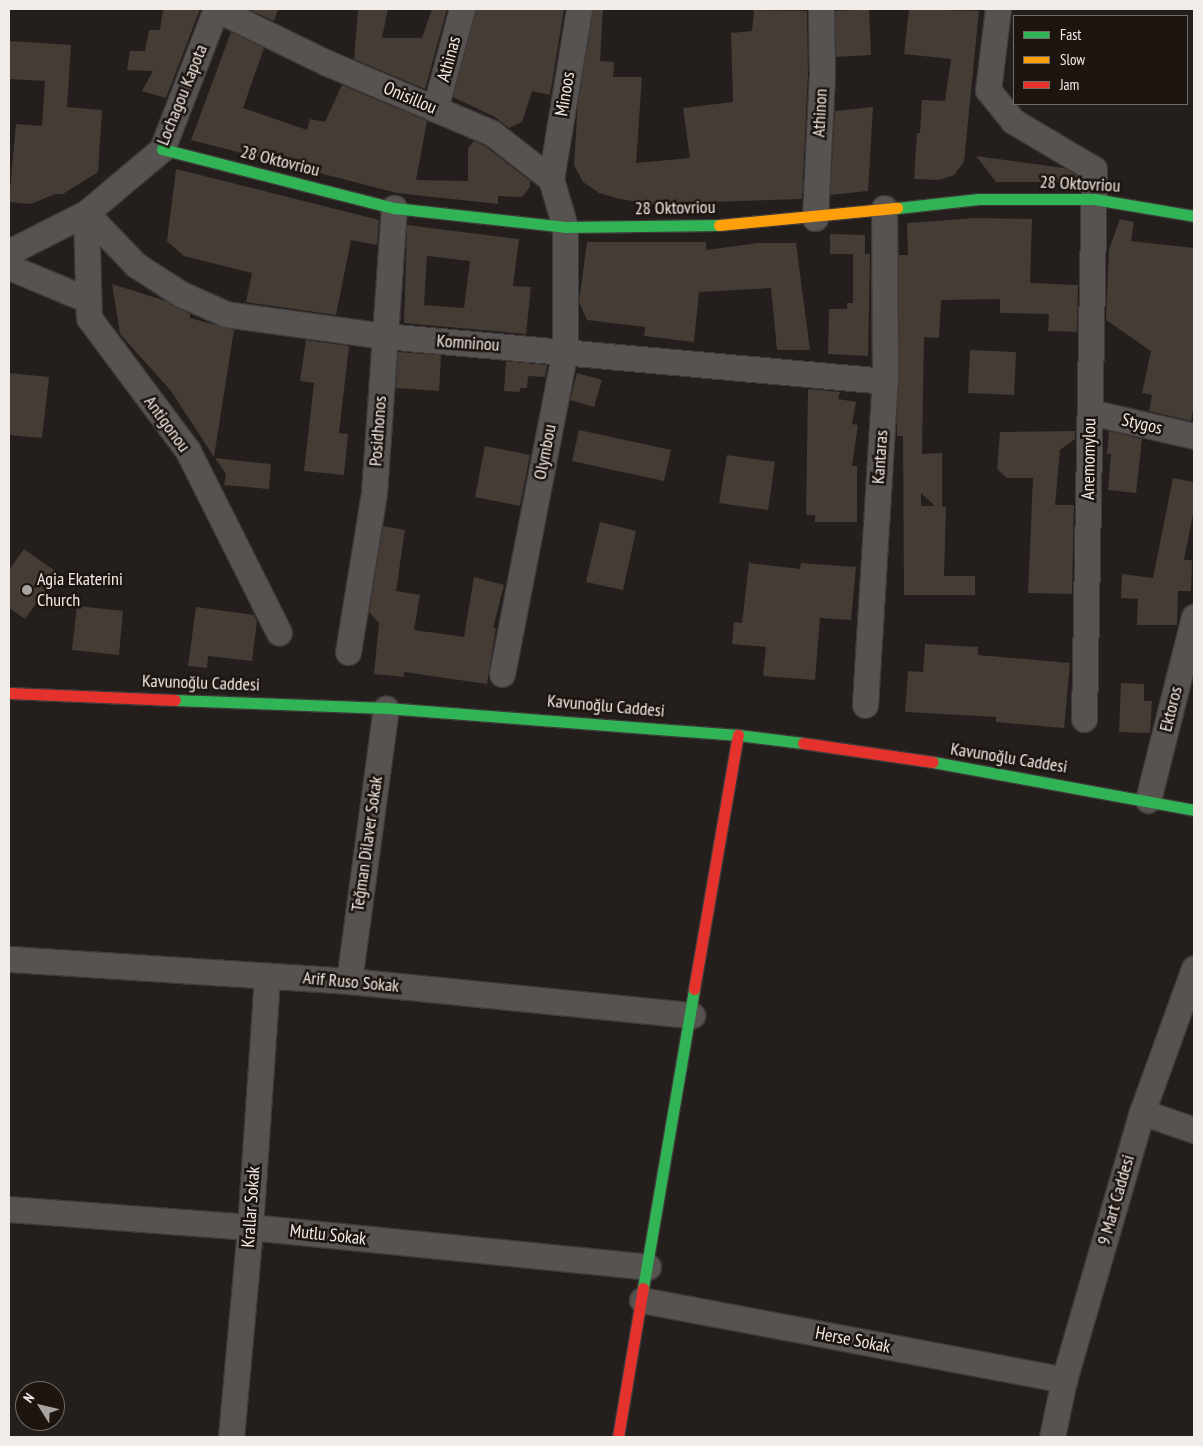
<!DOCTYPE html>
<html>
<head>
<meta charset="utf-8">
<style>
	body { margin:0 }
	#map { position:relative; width:1203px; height:1446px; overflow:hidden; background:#241f1c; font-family:"PT Sans Narrow",sans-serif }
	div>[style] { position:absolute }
	.building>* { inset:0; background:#443c35 }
	.roads { filter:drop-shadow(1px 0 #3e3a39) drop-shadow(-1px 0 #3e3a39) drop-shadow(0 1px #3e3a39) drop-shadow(0 -1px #3e3a39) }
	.street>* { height:25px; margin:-12.5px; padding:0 12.5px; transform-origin:12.5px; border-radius:12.5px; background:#565351 }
	.fast>* { height:11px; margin:-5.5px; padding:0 5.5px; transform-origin:5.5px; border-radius:5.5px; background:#30b455 }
	.slow>* { height:11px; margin:-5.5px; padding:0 5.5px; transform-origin:5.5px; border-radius:5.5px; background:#ff9f0a }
	.jam>* { height:11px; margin:-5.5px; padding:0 5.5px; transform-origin:5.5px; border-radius:5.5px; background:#e5322d }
	.dots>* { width:14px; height:14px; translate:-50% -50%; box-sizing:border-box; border:2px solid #1d1510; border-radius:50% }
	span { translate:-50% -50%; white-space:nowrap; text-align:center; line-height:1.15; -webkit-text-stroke:5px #1d1510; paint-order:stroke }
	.street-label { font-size:18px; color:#f2ece8 }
	.poi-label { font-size:18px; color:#f2ece8 }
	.left { translate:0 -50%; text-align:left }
	.frame { position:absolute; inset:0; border:10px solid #f2ece8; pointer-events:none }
	.legend { position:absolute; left:1013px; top:15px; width:175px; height:90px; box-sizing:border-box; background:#1d1510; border:1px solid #726b66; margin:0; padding:6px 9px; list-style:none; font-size:15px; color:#f2ece8 }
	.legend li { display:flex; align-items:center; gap:10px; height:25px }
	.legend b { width:25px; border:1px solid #726b66 }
	.north { position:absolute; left:15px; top:1381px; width:50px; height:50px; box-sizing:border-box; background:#1d1510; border:1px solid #726b66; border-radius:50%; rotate:306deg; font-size:14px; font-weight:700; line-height:20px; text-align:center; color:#f2ece8 }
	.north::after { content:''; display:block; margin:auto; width:18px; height:22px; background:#aaa4a1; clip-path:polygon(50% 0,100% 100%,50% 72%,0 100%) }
</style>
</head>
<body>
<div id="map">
	<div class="building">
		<i style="clip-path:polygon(163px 9px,200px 9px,166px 98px,142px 91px,153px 71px,127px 70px,130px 51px,145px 51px,149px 30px,160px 30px)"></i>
		<i style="clip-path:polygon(248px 9px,278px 9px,274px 21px)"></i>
		<i style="clip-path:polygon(358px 9px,388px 9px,382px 38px,422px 38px,432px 9px,447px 9px,425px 89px,354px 59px)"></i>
		<i style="clip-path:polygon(476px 9px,564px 9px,550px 95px,532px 91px,522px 122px,509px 128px,495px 117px,453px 97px)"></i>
		<i style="clip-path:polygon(593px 9px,603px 9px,600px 61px,614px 62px,613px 77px,642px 77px,636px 163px,690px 158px,683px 108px,733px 102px,731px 33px,752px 31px,754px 10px,807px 11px,808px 74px,802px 199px,652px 204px,620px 199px,599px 193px,583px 182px,574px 165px,578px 102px)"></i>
		<i style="clip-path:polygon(869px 9px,871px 55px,836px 57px,835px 11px)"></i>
		<i style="clip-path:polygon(909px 9px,979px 11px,964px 162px,954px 175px,939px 180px,914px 179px,917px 133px,920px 133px,922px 100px,945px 101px,951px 59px,904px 54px)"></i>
		<i style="clip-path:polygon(231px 32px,264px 48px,243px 108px,307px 130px,310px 119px,325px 122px,342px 85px,427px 121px,416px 180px,468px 181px,468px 148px,474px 141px,485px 146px,530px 181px,530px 187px,522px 197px,498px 196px,498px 204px,397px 193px,191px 140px)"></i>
		<i style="clip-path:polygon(9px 41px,71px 45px,67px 107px,102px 110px,98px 172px,63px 194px,55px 194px,31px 204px,9px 202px,16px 124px,42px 126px,45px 81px,9px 79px)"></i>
		<i style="clip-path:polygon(873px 107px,868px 191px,830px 195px,835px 111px)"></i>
		<i style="clip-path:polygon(976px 156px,1064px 168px,1078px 176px,1077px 182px,996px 182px)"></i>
		<i style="clip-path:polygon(176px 169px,379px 220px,377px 245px,351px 240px,336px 315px,246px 302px,252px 273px,184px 256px,167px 241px)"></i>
		<i style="clip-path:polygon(evenodd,976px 218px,1032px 219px,1030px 283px,1078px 285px,1077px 332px,1048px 331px,1049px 314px,1000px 313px,1000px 299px,941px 300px,939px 338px,924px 337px,922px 454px,942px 453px,942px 507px,946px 507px,944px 576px,975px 576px,975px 595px,904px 595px,903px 436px,897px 436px,899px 255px,908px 255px,907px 223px,976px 218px,921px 493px,935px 506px,921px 506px,921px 493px)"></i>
		<i style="clip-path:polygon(1120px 219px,1134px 222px,1131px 241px,1194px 248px,1194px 405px,1191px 421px,1149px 411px,1152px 395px,1142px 393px,1151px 351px,1106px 320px,1109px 249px)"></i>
		<i style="clip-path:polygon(evenodd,407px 225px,519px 239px,513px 286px,531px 287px,526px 334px,404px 323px,407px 225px,427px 256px,470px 261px,464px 308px,424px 305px,427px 256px)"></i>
		<i style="clip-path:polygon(830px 234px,865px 235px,865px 254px,830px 254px)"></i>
		<i style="clip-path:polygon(587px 242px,706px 242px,706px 250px,758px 243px,796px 243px,810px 350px,777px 350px,771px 288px,699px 292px,694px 342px,644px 336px,645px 327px,587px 320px,579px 302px)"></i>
		<i style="clip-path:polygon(853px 254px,870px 254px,868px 356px,828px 354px,829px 309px,847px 309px,847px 303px,853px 303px)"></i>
		<i style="clip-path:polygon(112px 284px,166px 301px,190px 314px,190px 318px,234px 330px,214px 457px,171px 391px,120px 334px)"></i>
		<i style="clip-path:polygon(306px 340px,349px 346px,339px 433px,348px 434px,344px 475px,304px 471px,314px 383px,300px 381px)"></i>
		<i style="clip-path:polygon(970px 350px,1016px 352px,1014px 395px,968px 393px)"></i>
		<i style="clip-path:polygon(398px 352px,441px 355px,439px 391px,396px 388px)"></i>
		<i style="clip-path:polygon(506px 361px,547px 365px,545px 377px,528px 376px,527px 388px,520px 388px,520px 392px,504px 391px)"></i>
		<i style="clip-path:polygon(9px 373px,49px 377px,42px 438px,9px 435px)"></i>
		<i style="clip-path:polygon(577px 373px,602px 380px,594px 407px,570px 400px)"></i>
		<i style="clip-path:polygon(808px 389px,840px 392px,838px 399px,856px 402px,852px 424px,858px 425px,852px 466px,857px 466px,857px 522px,815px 522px,815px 515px,806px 515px)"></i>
		<i style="clip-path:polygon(579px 430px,671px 450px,664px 481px,572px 461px)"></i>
		<i style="clip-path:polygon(1075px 431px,1075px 439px,1060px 450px,1055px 505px,1074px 505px,1072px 594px,1028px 593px,1033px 478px,1007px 478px,997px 469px,1000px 432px)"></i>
		<i style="clip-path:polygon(1109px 431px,1142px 439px,1136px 493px,1108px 490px,1111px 454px,1107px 454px)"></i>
		<i style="clip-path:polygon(485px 446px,530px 455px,520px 506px,475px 497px)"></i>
		<i style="clip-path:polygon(727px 455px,775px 462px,768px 510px,719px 503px)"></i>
		<i style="clip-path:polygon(215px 458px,271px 464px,269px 489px,224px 485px,226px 474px)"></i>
		<i style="clip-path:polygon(1173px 478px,1194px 482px,1194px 509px,1184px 560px,1192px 560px,1191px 591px,1178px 591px,1177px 625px,1137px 625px,1138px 599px,1121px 598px,1122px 574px,1153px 578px)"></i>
		<i style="clip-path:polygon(600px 522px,636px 531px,623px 590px,586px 582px)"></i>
		<i style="clip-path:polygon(383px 526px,405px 530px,396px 591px,420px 595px,414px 630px,464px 637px,474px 577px,504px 585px,493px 628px,496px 628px,487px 684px,404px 672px,404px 677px,374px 674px,379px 623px,369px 612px)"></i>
		<i style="clip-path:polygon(24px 549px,58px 573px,25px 619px,9px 608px,9px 570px)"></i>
		<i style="clip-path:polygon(749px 563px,800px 569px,801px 563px,856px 567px,851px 620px,820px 618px,815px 680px,763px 676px,766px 647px,732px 644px,734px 622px,742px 623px)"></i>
		<i style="clip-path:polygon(77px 606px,123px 611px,119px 655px,72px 650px)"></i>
		<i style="clip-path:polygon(196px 607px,254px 615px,257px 621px,252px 661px,208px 656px,207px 668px,188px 666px)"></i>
		<i style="clip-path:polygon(925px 644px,978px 647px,978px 655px,1070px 663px,1064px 728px,996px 722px,996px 717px,905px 712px,908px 671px,923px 672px)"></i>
		<i style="clip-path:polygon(1121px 683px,1144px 684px,1144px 701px,1152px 701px,1150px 733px,1119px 732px)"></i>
	</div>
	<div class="roads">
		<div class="street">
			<i style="left:216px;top:9px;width:123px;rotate:25.9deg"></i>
			<i style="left:327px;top:63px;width:179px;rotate:23deg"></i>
			<i style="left:492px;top:133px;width:75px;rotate:37.9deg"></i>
			<i style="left:551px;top:179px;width:50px;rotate:73.7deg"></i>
			<i style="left:565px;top:227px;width:123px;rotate:90deg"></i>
			<i style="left:565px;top:350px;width:330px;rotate:101deg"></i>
			<i style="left:998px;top:9px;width:82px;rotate:97deg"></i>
			<i style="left:988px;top:90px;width:40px;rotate:51deg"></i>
			<i style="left:1013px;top:121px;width:94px;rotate:30.7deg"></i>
			<i style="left:1094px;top:169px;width:550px;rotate:91.04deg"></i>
			<i style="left:435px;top:109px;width:104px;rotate:-74.9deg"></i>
			<i style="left:551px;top:179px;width:172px;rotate:-80.6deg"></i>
			<i style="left:86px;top:213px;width:72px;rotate:46.1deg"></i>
			<i style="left:136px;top:265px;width:54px;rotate:32.8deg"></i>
			<i style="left:181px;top:294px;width:49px;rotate:24deg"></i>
			<i style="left:226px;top:314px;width:161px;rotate:7.9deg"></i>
			<i style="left:385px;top:336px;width:502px;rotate:5.14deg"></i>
			<i style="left:86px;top:213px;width:105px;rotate:88.4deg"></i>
			<i style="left:89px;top:318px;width:166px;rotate:53.3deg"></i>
			<i style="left:188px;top:451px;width:203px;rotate:63.4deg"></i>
			<i style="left:815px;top:218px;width:144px;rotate:-87.2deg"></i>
			<i style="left:822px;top:74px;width:65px;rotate:-90.9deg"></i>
			<i style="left:9px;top:252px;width:86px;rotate:-26.9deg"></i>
			<i style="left:86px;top:213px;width:99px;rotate:-40.1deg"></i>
			<i style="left:162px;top:149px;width:150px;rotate:-68.9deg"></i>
			<i style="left:9px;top:267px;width:83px;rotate:22.6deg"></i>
			<i style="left:1090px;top:412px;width:107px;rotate:13deg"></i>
			<i style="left:348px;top:652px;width:161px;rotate:-80.7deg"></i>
			<i style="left:374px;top:493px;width:286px;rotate:-86deg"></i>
			<i style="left:865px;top:705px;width:325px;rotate:-86.5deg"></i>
			<i style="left:885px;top:381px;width:173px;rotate:-90.3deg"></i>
			<i style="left:1148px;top:800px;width:189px;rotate:-75.9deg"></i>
			<i style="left:9px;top:959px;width:341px;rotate:3.7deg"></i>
			<i style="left:349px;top:981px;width:345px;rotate:5.7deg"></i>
			<i style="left:349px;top:981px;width:275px;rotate:-82.3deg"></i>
			<i style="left:1142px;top:1112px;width:55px;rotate:19.1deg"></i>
			<i style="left:9px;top:1209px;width:242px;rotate:4.3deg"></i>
			<i style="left:250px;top:1227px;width:400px;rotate:5.7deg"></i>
			<i style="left:642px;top:1300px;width:430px;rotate:10.7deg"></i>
			<i style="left:231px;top:1437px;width:211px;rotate:-84.8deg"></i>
			<i style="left:250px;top:1227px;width:252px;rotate:-86.1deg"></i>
			<i style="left:1052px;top:1437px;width:58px;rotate:-78.1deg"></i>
			<i style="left:1064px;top:1380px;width:279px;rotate:-73.8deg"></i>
			<i style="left:1142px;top:1112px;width:153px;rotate:-70.1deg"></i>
		</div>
		<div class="fast">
			<i style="left:162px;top:149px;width:239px;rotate:14.3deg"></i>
			<i style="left:394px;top:208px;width:172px;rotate:6.3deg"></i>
			<i style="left:565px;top:227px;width:154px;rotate:-0.7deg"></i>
			<i style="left:897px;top:208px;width:82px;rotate:-6.3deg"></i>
			<i style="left:979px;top:199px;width:115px"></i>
			<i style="left:1094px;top:199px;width:101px;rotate:9.6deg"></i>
			<i style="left:175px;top:700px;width:211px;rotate:2.2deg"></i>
			<i style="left:386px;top:708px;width:353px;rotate:4.4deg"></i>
			<i style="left:738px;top:735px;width:65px;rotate:7deg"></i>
			<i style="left:933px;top:762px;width:265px;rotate:10.4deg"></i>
			<i style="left:643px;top:1288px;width:303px;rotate:-80.3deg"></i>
		</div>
		<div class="slow">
			<i style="left:719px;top:225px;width:179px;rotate:-5.5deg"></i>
		</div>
		<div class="jam">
			<i style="left:9px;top:693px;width:166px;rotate:2.4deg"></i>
			<i style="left:803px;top:743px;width:131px;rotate:8.3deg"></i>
			<i style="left:694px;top:989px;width:258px;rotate:-80.2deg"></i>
			<i style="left:618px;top:1437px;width:151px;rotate:-80.5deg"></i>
		</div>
	</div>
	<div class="dots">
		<i style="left:27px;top:590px;background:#aaa4a1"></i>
	</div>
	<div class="street-label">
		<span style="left:449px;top:59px;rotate:-75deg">Athinas</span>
		<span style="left:565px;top:94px;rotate:-81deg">Minoos</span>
		<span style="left:182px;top:95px;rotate:-68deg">Lochagou Kapota</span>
		<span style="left:410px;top:98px;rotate:23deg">Onisillou</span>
		<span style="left:820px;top:113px;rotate:-87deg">Athinon</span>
		<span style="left:280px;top:161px;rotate:14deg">28 Oktovriou</span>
		<span style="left:1080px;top:184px;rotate:3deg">28 Oktovriou</span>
		<span style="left:675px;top:208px;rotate:-1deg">28 Oktovriou</span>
		<span style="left:468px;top:343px;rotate:4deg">Komninou</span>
		<span style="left:167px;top:424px;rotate:54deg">Antigonou</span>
		<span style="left:1142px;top:424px;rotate:13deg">Stygos</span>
		<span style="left:378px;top:431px;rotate:-86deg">Posidhonos</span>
		<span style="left:545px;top:452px;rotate:-79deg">Olymbou</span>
		<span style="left:880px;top:457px;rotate:-86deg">Kantaras</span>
		<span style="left:1089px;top:459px;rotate:-89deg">Anemomylou</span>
		<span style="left:201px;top:683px;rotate:2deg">Kavunoğlu Caddesi</span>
		<span style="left:606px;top:706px;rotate:5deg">Kavunoğlu Caddesi</span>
		<span style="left:1171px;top:709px;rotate:-76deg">Ektoros</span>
		<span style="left:1009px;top:758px;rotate:9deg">Kavunoğlu Caddesi</span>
		<span style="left:367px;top:844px;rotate:-82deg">Teğman Dilaver Sokak</span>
		<span style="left:351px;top:982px;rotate:5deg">Arif Ruso Sokak</span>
		<span style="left:1116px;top:1200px;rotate:-74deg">9 Mart Caddesi</span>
		<span style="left:251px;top:1207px;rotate:-86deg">Krallar Sokak</span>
		<span style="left:328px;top:1235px;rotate:6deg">Mutlu Sokak</span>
		<span style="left:853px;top:1340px;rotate:11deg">Herse Sokak</span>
	</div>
	<div class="poi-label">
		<span class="left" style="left:37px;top:590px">Agia Ekaterini<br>Church</span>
	</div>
	<div class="frame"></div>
	<ul class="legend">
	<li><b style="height:6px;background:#30b455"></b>Fast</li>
	<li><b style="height:6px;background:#ff9f0a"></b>Slow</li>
	<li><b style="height:6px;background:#e5322d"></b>Jam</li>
	</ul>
	<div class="north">N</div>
</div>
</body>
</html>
